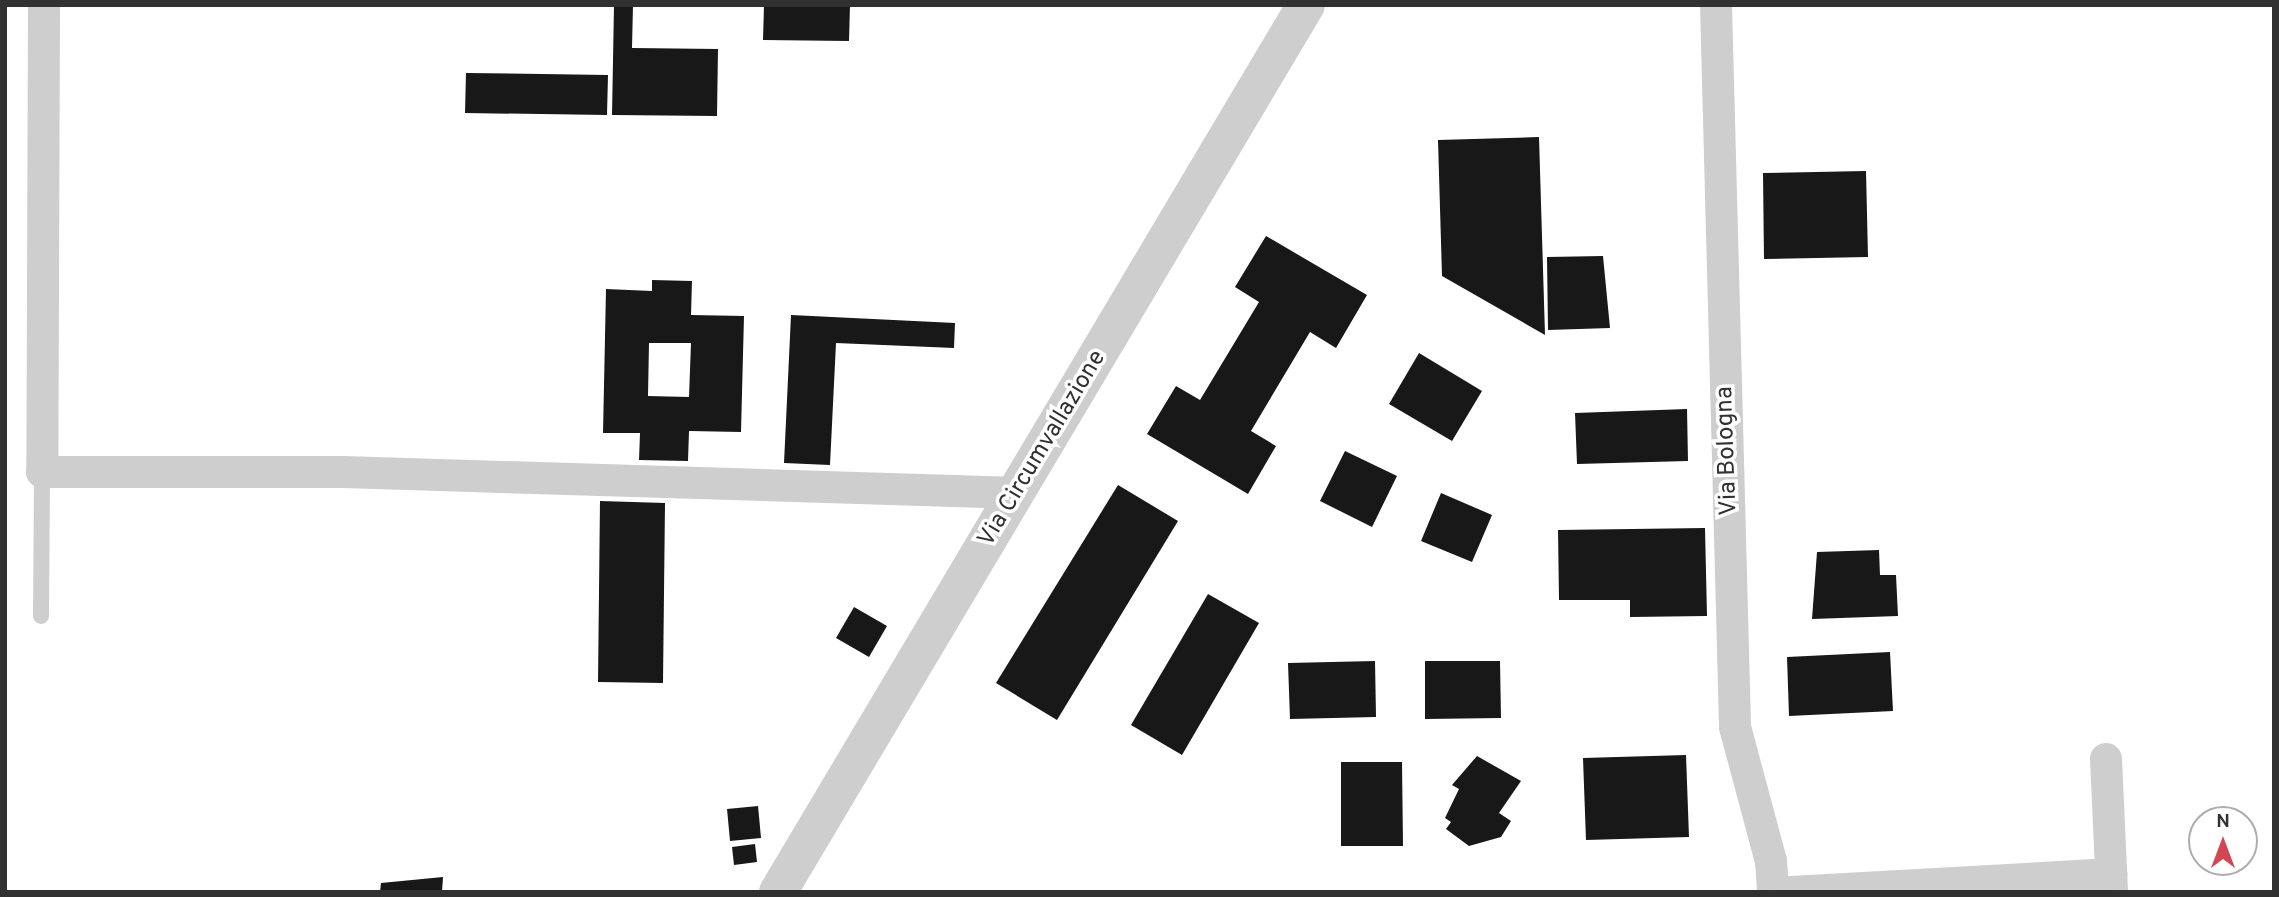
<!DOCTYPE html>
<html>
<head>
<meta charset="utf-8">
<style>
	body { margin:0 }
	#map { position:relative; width:2279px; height:897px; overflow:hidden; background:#fff; font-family:Overpass,sans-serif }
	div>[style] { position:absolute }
	.building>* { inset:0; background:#181818 }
	.service>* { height:16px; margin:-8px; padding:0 8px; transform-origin:8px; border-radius:8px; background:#cecece }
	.minor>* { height:32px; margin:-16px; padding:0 16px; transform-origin:16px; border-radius:16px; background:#cecece }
	.tertiary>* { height:38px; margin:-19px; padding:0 19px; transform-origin:19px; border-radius:19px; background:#cecece }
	span { translate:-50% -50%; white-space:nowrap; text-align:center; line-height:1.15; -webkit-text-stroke:7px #fff; paint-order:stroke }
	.street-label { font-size:24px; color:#313131 }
	.frame { position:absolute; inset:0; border:7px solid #313131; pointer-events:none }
	.north { position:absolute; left:2188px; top:806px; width:70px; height:70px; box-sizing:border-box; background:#fff; border:2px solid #adadad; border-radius:50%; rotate:0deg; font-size:19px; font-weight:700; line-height:28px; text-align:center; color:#313131 }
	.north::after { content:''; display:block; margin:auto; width:24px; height:32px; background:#d34755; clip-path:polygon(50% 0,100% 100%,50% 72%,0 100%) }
</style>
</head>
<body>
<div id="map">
	<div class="building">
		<i style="clip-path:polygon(614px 5px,633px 5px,632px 48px,718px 49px,717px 116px,612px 115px)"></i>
		<i style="clip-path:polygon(764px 5px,850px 5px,849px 41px,763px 40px)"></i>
		<i style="clip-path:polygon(466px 73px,608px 75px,607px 115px,465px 113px)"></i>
		<i style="clip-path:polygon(1539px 137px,1545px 335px,1442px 276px,1438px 140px)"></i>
		<i style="clip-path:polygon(1866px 171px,1868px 257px,1764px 259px,1763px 173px)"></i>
		<i style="clip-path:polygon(1266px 236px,1367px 295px,1336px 348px,1310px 332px,1251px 431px,1276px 446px,1248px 494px,1147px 434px,1176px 386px,1200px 400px,1259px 302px,1235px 287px)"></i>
		<i style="clip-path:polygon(1603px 256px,1610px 328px,1548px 330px,1547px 257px)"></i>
		<i style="clip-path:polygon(evenodd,652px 280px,692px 281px,691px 315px,744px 316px,741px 432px,689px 431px,688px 461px,639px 460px,640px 433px,603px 433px,606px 289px,652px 291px,652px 280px,649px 343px,691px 343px,689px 397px,648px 396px,649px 343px)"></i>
		<i style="clip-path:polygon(791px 315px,955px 323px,954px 348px,836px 343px,830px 465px,784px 463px)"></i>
		<i style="clip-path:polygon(1419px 353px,1482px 391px,1452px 441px,1389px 404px)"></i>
		<i style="clip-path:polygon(1687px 409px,1688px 461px,1577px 464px,1575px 413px)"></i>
		<i style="clip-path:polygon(1345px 451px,1397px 476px,1372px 527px,1320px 501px)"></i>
		<i style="clip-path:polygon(1118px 485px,1178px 521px,1057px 720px,996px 683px)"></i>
		<i style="clip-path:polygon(1441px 493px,1492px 515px,1472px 562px,1421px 541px)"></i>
		<i style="clip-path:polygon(600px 501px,665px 503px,663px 683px,598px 682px)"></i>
		<i style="clip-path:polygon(1705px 528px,1707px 616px,1630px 617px,1630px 600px,1559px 600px,1558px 530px)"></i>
		<i style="clip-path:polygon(1879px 550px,1880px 575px,1896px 575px,1898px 616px,1812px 619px,1817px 552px)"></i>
		<i style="clip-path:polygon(1208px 594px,1259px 623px,1182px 755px,1131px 725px)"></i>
		<i style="clip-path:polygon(854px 607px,887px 626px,869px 657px,836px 638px)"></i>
		<i style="clip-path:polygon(1890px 652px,1893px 711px,1789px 716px,1787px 657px)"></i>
		<i style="clip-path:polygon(1375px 661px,1376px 717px,1290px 719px,1288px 663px)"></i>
		<i style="clip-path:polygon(1425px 661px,1500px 661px,1501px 718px,1425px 719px)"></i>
		<i style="clip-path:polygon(1686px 755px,1689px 837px,1586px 840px,1583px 758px)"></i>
		<i style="clip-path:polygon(1477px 756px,1521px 781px,1499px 813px,1511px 821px,1501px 837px,1469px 846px,1446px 829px,1451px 822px,1445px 818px,1459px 789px,1452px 785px)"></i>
		<i style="clip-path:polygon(1341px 762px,1402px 762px,1403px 846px,1341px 846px)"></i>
		<i style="clip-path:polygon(758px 806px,761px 838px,730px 841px,727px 809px)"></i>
		<i style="clip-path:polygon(755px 844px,757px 862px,734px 865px,732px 847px)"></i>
		<i style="clip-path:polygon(443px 877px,442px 892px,380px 892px,381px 883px)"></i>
	</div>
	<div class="service">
		<i style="left:41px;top:616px;width:144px;rotate:-89.6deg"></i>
	</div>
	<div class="minor">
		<i style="left:44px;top:5px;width:467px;rotate:90.2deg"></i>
		<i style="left:42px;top:472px;width:301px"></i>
		<i style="left:343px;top:472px;width:674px;rotate:1.78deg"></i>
		<i style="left:1716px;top:5px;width:722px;rotate:88.49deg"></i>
		<i style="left:1735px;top:727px;width:139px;rotate:75deg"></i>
		<i style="left:1771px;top:861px;width:31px;rotate:86deg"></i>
		<i style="left:2106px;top:759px;width:133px;rotate:87.4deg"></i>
		<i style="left:1791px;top:892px;width:321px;rotate:-3.2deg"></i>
	</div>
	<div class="tertiary">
		<i style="left:778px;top:892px;width:1032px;rotate:-59.24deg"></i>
	</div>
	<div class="street-label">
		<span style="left:1043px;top:449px;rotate:-59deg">Via Circumvallazione</span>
		<span style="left:1728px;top:451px;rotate:-92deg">Via Bologna</span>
	</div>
	<div class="frame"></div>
	<div class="north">N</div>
</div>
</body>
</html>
